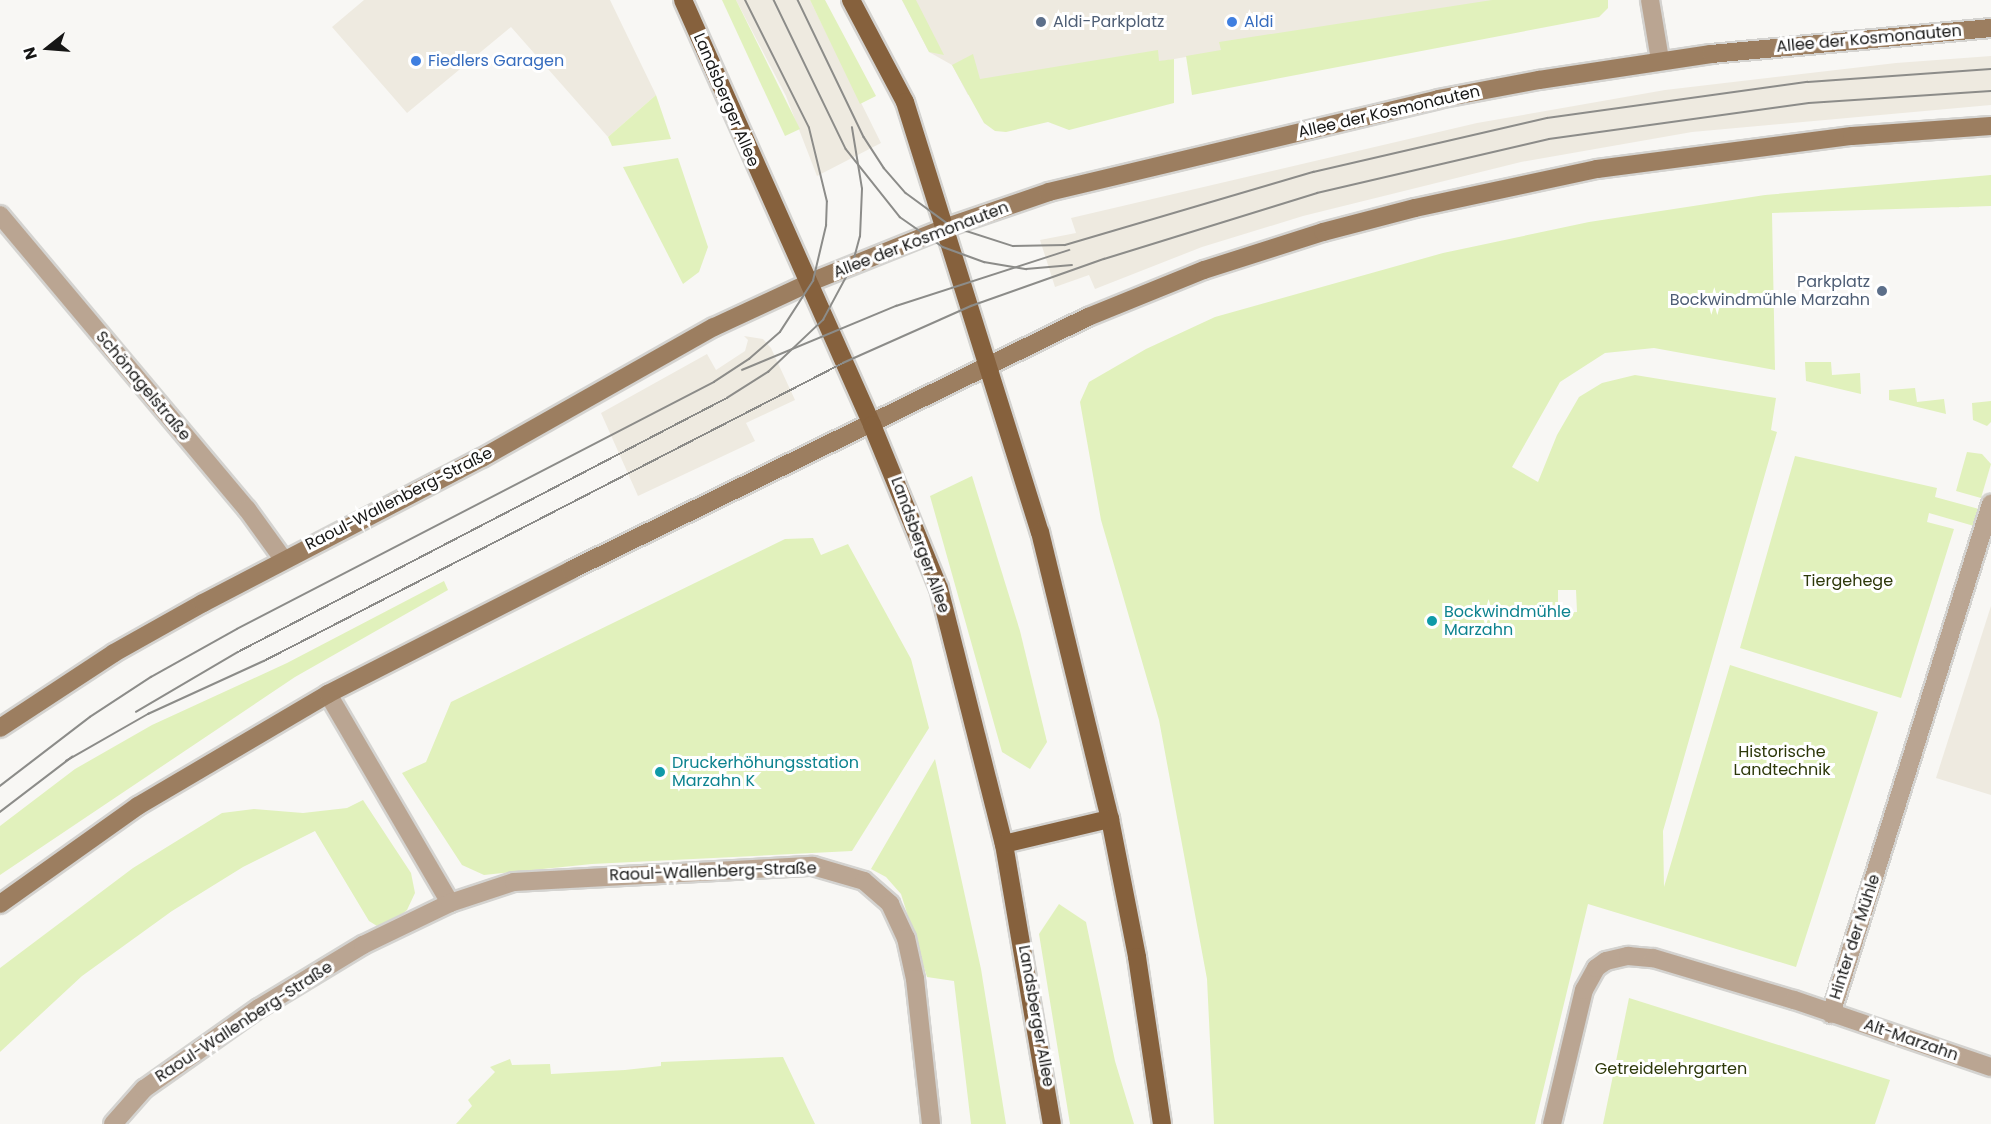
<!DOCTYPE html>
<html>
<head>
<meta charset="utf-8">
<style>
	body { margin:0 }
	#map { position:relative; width:1991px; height:1124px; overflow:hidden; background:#f8f7f4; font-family:Poppins,sans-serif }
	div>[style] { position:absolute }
	.built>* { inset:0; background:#eeeae0 }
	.green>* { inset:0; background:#e1f1bc }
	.roads { filter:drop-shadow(2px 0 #d4d3d0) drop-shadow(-2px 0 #d4d3d0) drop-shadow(0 2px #d4d3d0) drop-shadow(0 -2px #d4d3d0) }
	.lane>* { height:18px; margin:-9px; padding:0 9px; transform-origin:9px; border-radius:9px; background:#baa592 }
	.street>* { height:18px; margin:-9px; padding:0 9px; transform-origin:9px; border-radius:9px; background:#baa592 }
	.secondary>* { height:18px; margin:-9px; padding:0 9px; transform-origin:9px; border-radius:9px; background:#9c7e60 }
	.primary>* { height:18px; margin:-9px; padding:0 9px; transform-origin:9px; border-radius:9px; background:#86613d }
	.tram>* { height:1.5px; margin:-0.75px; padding:0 0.75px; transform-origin:0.75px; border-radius:0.75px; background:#8c8c89 }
	.dots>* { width:16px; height:16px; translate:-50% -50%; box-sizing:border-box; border:3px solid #fff; border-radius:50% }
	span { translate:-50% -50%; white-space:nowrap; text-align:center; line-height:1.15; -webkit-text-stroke:6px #fff; paint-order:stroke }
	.service-label { font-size:16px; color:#4e5e75 }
	.left { translate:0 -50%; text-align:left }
	.right { translate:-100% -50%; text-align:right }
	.shop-label { font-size:16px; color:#366cbe }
	.street-label { font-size:16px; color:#161615 }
	.park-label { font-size:16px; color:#2d380a }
	.culture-label { font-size:16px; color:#0d838f }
	.north { position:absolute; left:18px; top:18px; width:60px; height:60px; -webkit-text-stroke:4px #fff; paint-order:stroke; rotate:253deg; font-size:16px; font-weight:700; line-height:24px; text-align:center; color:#161615 }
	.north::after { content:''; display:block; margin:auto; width:21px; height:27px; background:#161615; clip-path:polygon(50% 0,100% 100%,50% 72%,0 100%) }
</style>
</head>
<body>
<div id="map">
	<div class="built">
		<i style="clip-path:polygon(364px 0,610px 0,656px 95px,608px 137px,511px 27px,407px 113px,332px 27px)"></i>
		<i style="clip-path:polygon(736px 0,810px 0,881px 143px,817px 176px,786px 96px)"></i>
		<i style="clip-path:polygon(902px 0,1512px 0,968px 95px,952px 65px,929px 52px)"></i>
		<i style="clip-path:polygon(1991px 56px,1991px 105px,1692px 132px,1521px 162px,1303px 216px,1202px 247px,1095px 289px,1089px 275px,1055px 287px,1040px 240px,1076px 233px,1071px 218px,1477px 123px,1665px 90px,1896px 63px)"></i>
		<i style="clip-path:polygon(744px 336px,763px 339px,771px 348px,795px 400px,746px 423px,755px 441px,638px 496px,601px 413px,707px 354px,716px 370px,745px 351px,748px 340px)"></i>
		<i style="clip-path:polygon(1991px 606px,1991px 795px,1936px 778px)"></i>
	</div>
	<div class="green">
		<i style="clip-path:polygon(722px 0,736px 0,800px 129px,785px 136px)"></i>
		<i style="clip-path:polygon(810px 0,825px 0,876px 96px,860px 104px)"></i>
		<i style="clip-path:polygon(902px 0,916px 0,944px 55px,929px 52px)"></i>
		<i style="clip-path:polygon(1492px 0,1608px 0,1608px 8px,1599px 17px,1192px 95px,1186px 56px,1221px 50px,1219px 42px)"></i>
		<i style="clip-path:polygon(1158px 50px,1159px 61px,1174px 59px,1174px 103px,1069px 130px,1048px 122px,1006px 132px,995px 131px,984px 123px,952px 65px,973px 54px,980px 79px)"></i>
		<i style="clip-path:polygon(656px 95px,671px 139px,612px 146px,608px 137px)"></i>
		<i style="clip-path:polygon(678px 158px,708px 247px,699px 272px,683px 284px,623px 167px)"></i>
		<i style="clip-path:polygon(evenodd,1991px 175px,1991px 206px,1772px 213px,1775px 370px,1654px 348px,1605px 353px,1560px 382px,1512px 467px,1538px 482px,1557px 435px,1579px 397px,1602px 383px,1635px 375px,1776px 398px,1771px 430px,1777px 432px,1663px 831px,1664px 887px,1730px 665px,1878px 712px,1796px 967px,1588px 904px,1535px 1124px,1214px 1124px,1207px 979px,1159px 720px,1101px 520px,1080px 402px,1089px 382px,1146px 349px,1215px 317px,1443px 253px,1589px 222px,1765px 195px,1991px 175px,1558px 590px,1576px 590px,1577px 612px,1558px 613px,1558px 590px)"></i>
		<i style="clip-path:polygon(1805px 362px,1831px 362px,1832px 375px,1860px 373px,1861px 394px,1806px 381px)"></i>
		<i style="clip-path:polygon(1915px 388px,1917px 402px,1944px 399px,1946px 414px,1889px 400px,1889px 390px)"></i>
		<i style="clip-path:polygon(1991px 401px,1991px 422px,1987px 426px,1973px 420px,1972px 403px)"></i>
		<i style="clip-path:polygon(1967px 452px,1982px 454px,1991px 464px,1981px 498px,1956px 491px)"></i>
		<i style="clip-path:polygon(1795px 456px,1937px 488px,1935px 497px,1979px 509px,1974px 526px,1929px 513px,1927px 522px,1954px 529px,1901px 698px,1740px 648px)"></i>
		<i style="clip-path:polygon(972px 476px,1020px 631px,1047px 742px,1030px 769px,1002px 752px,930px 496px)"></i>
		<i style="clip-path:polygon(813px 538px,821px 555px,848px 544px,911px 659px,929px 728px,852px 851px,592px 864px,484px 875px,462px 865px,402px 773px,426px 762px,451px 702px,785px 539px)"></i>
		<i style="clip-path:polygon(444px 581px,448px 590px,295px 677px,0 875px,0 826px,75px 769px,152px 725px,287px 663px)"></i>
		<i style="clip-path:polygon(935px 759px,981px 969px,1006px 1124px,971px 1124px,954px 981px,927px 977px,901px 894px,886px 877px,871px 869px)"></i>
		<i style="clip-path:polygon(363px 800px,411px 873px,415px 893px,407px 910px,394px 921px,377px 926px,369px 921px,315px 831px,243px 867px,172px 911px,82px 976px,0 1052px,0 968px,133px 868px,222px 813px,254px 809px,303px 813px,347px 808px)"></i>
		<i style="clip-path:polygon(1059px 904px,1086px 922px,1115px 1061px,1134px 1124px,1070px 1124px,1039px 934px)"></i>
		<i style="clip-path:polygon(1629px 998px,1890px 1080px,1875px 1124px,1603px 1124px)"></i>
		<i style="clip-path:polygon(783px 1057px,815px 1124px,456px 1124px,472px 1106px,468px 1100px,495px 1072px,490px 1067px,510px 1059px,512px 1065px,550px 1064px,551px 1074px,625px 1070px,661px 1066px,661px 1062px)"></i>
	</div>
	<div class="roads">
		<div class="lane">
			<i style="left:1650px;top:0;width:61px;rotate:80.5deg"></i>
		</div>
		<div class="street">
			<i style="left:0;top:215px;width:384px;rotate:50deg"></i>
			<i style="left:247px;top:509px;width:62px;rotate:54.2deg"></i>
			<i style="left:328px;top:694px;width:242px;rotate:59.7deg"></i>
			<i style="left:1831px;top:1014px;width:535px;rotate:-72.58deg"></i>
			<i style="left:113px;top:1124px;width:47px;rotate:-48.5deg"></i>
			<i style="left:144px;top:1089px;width:141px;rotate:-35.2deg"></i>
			<i style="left:259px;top:1008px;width:122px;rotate:-31.2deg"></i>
			<i style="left:363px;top:945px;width:97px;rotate:-25.8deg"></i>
			<i style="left:450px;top:903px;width:67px;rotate:-18.2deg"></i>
			<i style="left:514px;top:882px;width:299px;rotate:-3.1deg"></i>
			<i style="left:813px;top:866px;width:53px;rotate:16.4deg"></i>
			<i style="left:864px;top:881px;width:35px;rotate:41deg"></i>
			<i style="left:890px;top:904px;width:38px;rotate:65deg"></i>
			<i style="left:906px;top:938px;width:42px;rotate:77.6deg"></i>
			<i style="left:915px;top:979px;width:146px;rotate:83.7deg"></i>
			<i style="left:1552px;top:1124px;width:138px;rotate:-76.6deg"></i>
			<i style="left:1584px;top:990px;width:25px;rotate:-61deg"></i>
			<i style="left:1596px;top:968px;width:12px;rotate:-35deg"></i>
			<i style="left:1606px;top:961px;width:23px;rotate:-13deg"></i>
			<i style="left:1628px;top:956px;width:25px;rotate:5deg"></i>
			<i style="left:1653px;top:958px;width:147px;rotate:16.6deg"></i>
			<i style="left:1794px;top:1000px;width:208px;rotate:18.8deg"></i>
		</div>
		<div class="secondary">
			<i style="left:0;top:728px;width:136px;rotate:-33.3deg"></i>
			<i style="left:114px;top:653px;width:102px;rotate:-29.3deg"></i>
			<i style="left:203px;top:603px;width:314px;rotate:-27.5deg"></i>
			<i style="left:482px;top:458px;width:266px;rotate:-29.5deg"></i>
			<i style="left:714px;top:327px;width:109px;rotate:-24.9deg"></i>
			<i style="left:813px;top:281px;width:144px;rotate:-21.9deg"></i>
			<i style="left:947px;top:227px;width:108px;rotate:-18.9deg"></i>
			<i style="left:1049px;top:192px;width:400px;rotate:-13.4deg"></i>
			<i style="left:1438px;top:99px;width:103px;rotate:-10.7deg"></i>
			<i style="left:1539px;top:80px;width:174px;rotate:-8.6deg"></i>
			<i style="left:1711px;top:54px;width:281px;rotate:-5.3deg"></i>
			<i style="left:0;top:904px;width:169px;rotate:-35.4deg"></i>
			<i style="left:138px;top:806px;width:221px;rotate:-30.5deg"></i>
			<i style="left:328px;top:694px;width:273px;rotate:-27deg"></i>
			<i style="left:571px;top:570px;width:576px;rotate:-26.08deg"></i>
			<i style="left:1088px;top:317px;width:125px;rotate:-22.1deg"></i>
			<i style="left:1204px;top:270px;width:125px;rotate:-17.7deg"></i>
			<i style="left:1323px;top:232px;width:95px;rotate:-14.6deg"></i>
			<i style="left:1415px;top:208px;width:186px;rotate:-12.1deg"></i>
			<i style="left:1597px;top:169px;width:257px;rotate:-7.4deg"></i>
			<i style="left:1852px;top:136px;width:139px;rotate:-4.1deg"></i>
		</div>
		<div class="primary">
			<i style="left:683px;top:0;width:465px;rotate:66deg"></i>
			<i style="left:872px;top:425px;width:176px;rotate:67.7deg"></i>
			<i style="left:939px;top:588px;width:264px;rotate:75.8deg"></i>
			<i style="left:1004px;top:844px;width:284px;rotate:80.3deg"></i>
			<i style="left:851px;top:0;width:115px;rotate:62.1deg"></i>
			<i style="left:905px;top:102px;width:451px;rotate:72.6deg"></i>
			<i style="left:1040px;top:532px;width:295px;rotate:76.3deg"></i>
			<i style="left:1110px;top:819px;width:141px;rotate:78.9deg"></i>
			<i style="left:1137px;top:957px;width:169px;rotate:81.5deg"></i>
			<i style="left:1004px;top:844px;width:109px;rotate:-13.3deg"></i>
		</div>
	</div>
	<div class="tram">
		<i style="left:774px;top:0;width:165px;rotate:64.2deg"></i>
		<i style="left:846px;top:149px;width:87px;rotate:51.5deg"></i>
		<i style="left:900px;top:217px;width:52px;rotate:34.9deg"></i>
		<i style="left:943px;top:247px;width:44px;rotate:20.1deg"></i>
		<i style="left:984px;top:262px;width:43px;rotate:9.5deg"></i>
		<i style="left:1026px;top:269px;width:46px;rotate:-5deg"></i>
		<i style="left:798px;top:0;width:152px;rotate:64.3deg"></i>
		<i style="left:864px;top:137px;width:37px;rotate:57deg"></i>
		<i style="left:884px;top:168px;width:33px;rotate:49deg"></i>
		<i style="left:906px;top:193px;width:56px;rotate:36.3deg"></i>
		<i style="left:951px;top:226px;width:65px;rotate:17.9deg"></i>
		<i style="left:1013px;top:246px;width:52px;rotate:-1.1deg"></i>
		<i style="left:1065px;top:245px;width:259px;rotate:-16.4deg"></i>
		<i style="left:1313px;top:172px;width:240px;rotate:-13deg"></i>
		<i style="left:1547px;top:118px;width:263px;rotate:-7.9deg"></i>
		<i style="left:1808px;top:82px;width:183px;rotate:-4.1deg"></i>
		<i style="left:742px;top:370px;width:167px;rotate:-22.6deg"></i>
		<i style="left:896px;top:306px;width:182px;rotate:-17.9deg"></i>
		<i style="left:136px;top:712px;width:118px;rotate:-30.5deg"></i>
		<i style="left:238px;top:652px;width:551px;rotate:-27.45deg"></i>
		<i style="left:727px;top:398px;width:49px;rotate:-32.4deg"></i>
		<i style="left:768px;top:372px;width:76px;rotate:-43.4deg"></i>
		<i style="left:823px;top:320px;width:61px;rotate:-61.8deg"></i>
		<i style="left:852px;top:266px;width:30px;rotate:-75deg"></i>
		<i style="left:860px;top:237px;width:48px;rotate:-87.6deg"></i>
		<i style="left:862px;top:189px;width:62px;rotate:-99.3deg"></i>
		<i style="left:66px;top:761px;width:95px;rotate:-29.8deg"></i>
		<i style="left:148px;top:714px;width:128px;rotate:-24.6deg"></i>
		<i style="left:264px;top:661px;width:651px;rotate:-27.23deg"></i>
		<i style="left:843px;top:363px;width:140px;rotate:-24deg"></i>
		<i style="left:971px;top:306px;width:141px;rotate:-19.5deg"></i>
		<i style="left:1104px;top:259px;width:223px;rotate:-17.2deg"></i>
		<i style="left:1317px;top:193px;width:238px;rotate:-13.1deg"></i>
		<i style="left:1549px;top:139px;width:262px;rotate:-7.9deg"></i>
		<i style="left:1809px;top:103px;width:182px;rotate:-3.8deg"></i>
		<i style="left:0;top:786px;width:113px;rotate:-37.5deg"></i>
		<i style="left:90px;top:717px;width:73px;rotate:-33.3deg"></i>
		<i style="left:151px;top:677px;width:98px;rotate:-29.2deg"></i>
		<i style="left:237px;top:629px;width:537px;rotate:-27.38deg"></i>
		<i style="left:714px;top:382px;width:42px;rotate:-33.3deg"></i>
		<i style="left:749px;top:359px;width:41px;rotate:-41.1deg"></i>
		<i style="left:780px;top:332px;width:61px;rotate:-57.1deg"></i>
		<i style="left:813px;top:281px;width:57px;rotate:-76.7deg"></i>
		<i style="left:826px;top:226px;width:24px;rotate:-88deg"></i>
		<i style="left:827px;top:202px;width:76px;rotate:-103.7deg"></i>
		<i style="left:809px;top:128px;width:143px;rotate:-116.6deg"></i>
		<i style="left:0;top:812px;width:91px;rotate:-37.4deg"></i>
	</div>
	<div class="dots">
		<i style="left:1041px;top:22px;background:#5c6f8a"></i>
		<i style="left:1232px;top:22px;background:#3f7fe0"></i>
		<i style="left:416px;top:61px;background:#3f7fe0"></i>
		<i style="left:1882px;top:291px;background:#5c6f8a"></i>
		<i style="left:1432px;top:621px;background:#0f9aa8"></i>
		<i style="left:660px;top:772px;background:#0f9aa8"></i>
	</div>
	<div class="service-label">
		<span class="left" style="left:1053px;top:22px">Aldi-Parkplatz</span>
		<span class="right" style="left:1870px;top:291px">Parkplatz<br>Bockwindmühle Marzahn</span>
	</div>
	<div class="shop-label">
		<span class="left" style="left:1244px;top:22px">Aldi</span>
		<span class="left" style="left:428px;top:61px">Fiedlers Garagen</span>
	</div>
	<div class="street-label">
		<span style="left:1869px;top:39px;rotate:-5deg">Allee der Kosmonauten</span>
		<span style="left:726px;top:100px;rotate:67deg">Landsberger Allee</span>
		<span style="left:1389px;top:112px;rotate:-13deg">Allee der Kosmonauten</span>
		<span style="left:921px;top:240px;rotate:-21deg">Allee der Kosmonauten</span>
		<span style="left:143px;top:386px;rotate:50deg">Schönagelstraße</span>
		<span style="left:399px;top:499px;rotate:-27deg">Raoul-Wallenberg-Straße</span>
		<span style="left:920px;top:545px;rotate:70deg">Landsberger Allee</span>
		<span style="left:713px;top:872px;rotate:-2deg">Raoul-Wallenberg-Straße</span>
		<span style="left:1855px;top:937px;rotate:-72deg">Hinter der Mühle</span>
		<span style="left:1036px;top:1016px;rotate:80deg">Landsberger Allee</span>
		<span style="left:244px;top:1022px;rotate:-33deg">Raoul-Wallenberg-Straße</span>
		<span style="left:1911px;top:1040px;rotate:19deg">Alt-Marzahn</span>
	</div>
	<div class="park-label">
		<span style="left:1848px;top:581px">Tiergehege</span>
		<span style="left:1782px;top:761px">Historische<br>Landtechnik</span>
		<span style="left:1671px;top:1069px">Getreidelehrgarten</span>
	</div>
	<div class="culture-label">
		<span class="left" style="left:1444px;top:621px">Bockwindmühle<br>Marzahn</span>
		<span class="left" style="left:672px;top:772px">Druckerhöhungsstation<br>Marzahn K</span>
	</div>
	<div class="north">N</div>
</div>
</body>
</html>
